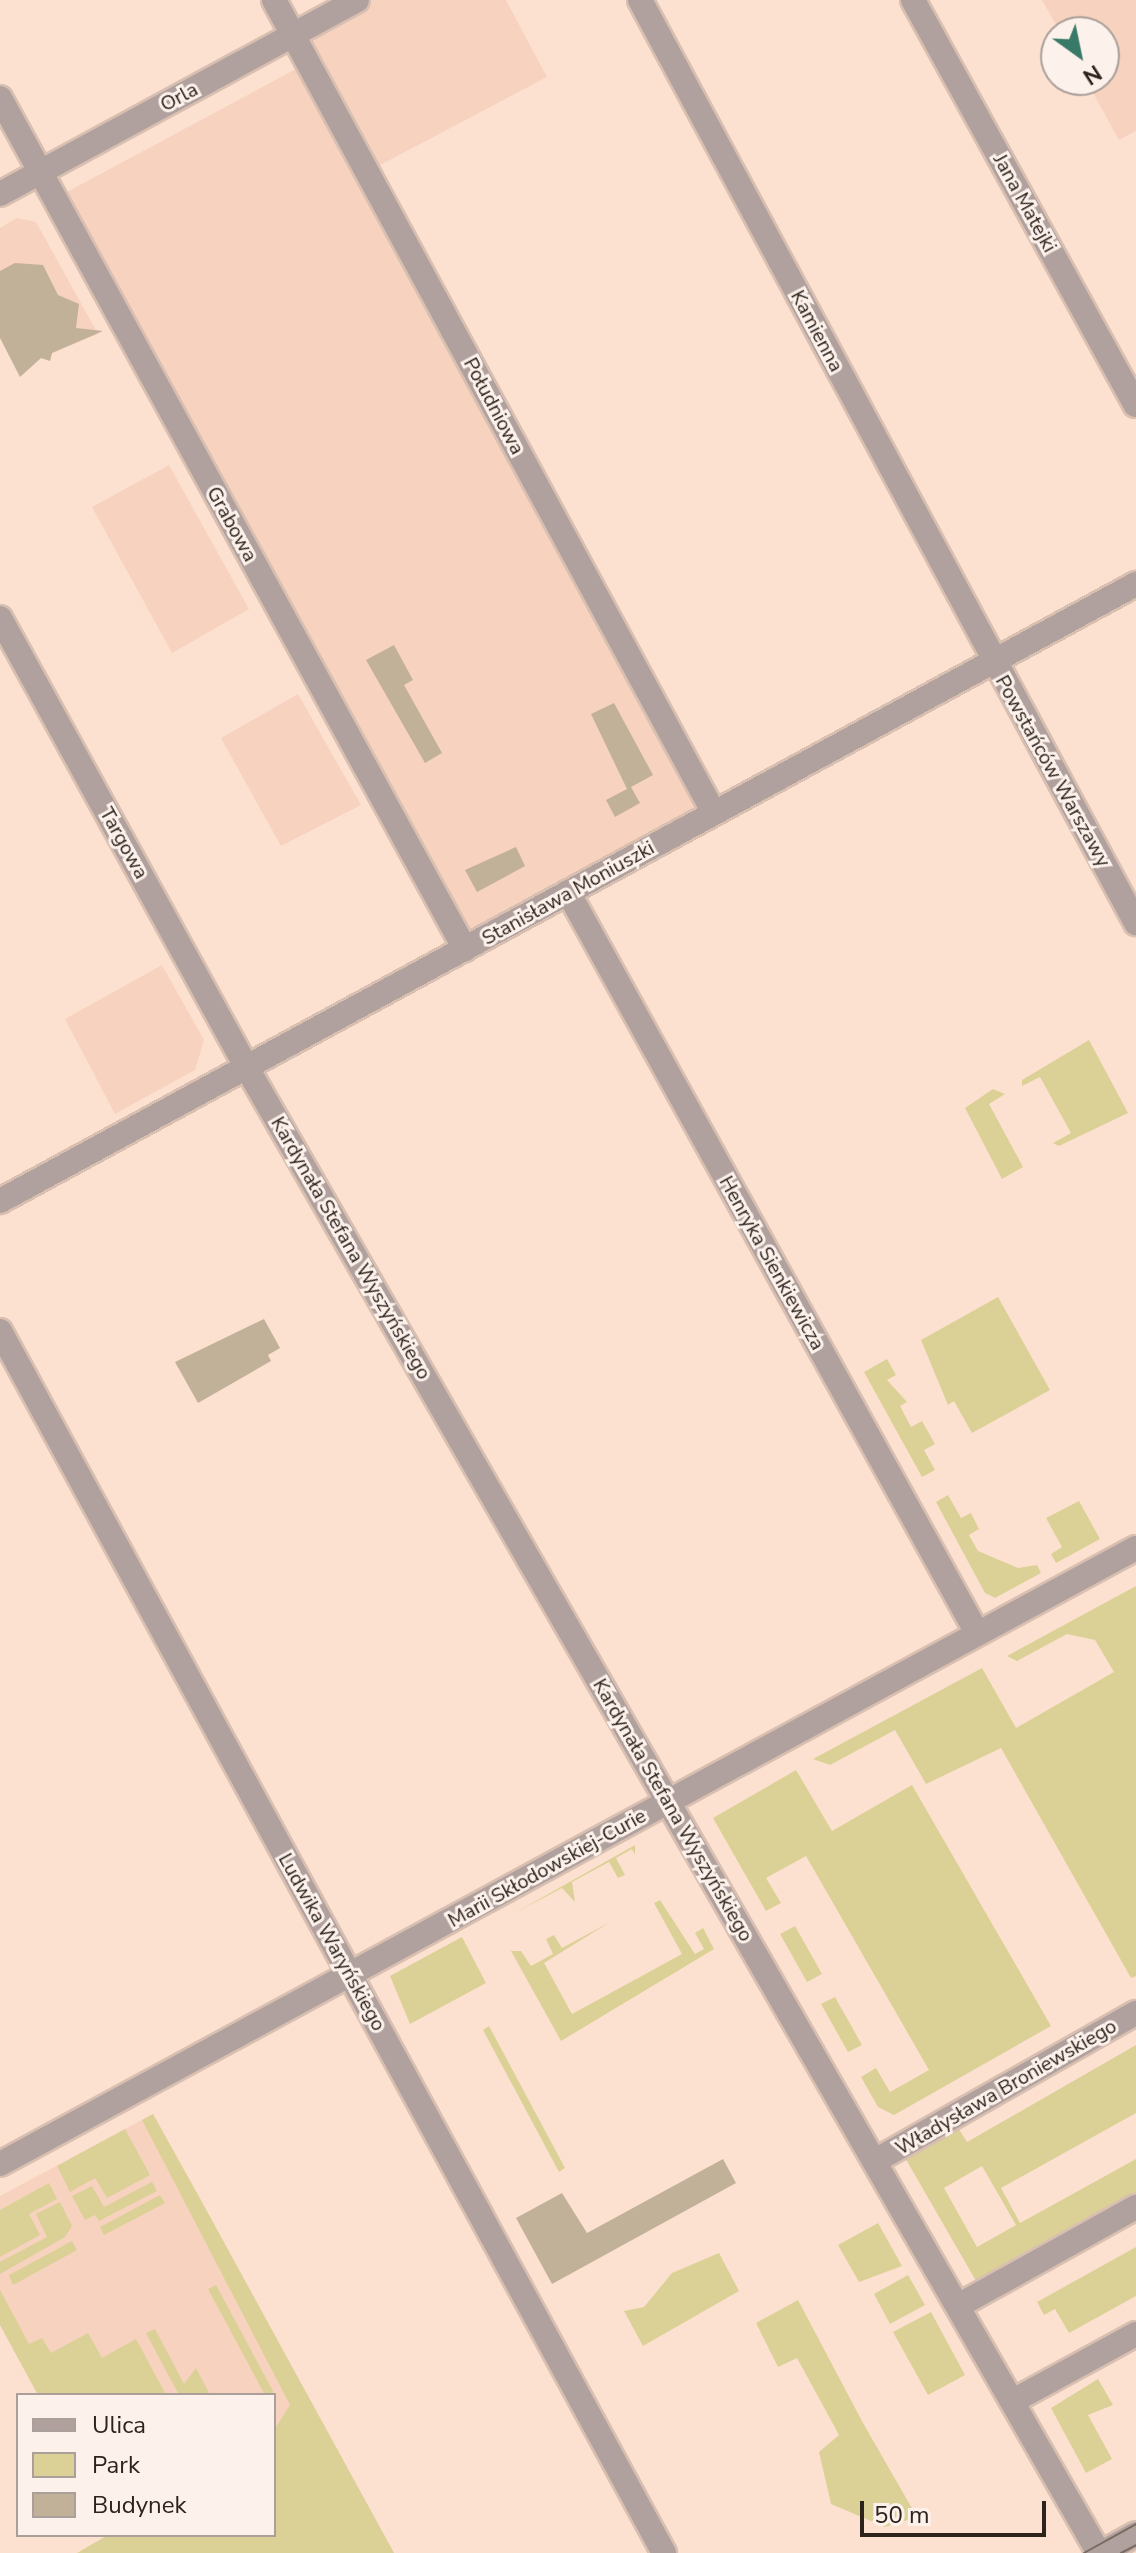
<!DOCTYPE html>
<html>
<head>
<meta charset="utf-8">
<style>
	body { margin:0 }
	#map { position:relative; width:1136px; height:2553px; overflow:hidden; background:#fde1d0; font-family:"Nunito Sans",sans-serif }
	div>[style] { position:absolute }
	.built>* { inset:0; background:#f6d2bf }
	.green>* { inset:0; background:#dbd196 }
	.building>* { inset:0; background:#c2b199 }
	.roads { filter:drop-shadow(2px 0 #d8bfb0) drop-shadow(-2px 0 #d8bfb0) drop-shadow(0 2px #d8bfb0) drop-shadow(0 -2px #d8bfb0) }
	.minor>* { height:24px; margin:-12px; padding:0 12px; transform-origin:12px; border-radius:12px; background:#b0a19f }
	.tram>* { height:2px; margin:-1px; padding:0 1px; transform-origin:1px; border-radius:1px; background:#7a695f }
	span { translate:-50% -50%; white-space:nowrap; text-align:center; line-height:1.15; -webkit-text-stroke:6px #fdf2eb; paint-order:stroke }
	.street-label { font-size:20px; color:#2d231d }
	.legend { position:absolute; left:16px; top:2393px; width:260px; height:144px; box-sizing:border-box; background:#fdf2eb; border:2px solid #aa9f99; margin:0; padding:10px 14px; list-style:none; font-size:24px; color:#2d231d }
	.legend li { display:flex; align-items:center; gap:16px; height:40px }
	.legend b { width:40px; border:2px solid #aa9f99 }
	.north { position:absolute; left:1040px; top:16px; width:80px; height:80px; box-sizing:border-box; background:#fdf2eb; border:2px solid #aa9f99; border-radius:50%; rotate:147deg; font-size:22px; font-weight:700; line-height:32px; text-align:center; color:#2d231d }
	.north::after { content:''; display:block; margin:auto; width:28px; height:36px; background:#397967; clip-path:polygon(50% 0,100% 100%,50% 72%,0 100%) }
	.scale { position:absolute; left:860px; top:2501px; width:186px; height:36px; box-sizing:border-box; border:4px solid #2d231d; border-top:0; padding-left:10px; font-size:24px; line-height:28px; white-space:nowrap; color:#2d231d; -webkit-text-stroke:6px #fdf2eb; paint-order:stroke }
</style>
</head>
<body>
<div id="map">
	<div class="built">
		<i style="clip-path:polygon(357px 0,506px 0,547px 77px,367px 172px,714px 813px,465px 949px,54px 199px,307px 63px,293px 36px)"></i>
		<i style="clip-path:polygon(1042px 0,1136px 0,1136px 131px,1119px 140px,1086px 80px,1104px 80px,1104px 32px,1060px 32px)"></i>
		<i style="clip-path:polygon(17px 218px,36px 222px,98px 334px,52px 353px,50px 361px,41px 358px,22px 375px,0 335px,0 228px)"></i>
		<i style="clip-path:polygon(169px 465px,249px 609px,172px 653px,92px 507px)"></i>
		<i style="clip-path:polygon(298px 694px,361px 805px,281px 846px,221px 738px)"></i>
		<i style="clip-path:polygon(162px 965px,204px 1040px,195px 1070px,115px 1114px,65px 1019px)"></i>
		<i style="clip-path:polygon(153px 2114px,203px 2204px,394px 2553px,274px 2535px,274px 2395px,38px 2395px,0 2325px,0 2196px)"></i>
	</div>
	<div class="green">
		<i style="clip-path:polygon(1089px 1040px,1128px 1113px,1059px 1146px,1053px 1143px,1071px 1133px,1040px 1077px,1022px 1086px,1022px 1080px)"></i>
		<i style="clip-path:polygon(993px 1089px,1005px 1094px,989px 1104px,1023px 1167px,1002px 1179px,965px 1108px)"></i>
		<i style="clip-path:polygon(998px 1297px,1050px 1390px,972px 1433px,954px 1401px,948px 1405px,921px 1340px)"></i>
		<i style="clip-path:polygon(887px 1359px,896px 1375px,887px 1380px,907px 1402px,900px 1406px,911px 1427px,922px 1421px,935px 1444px,924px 1450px,935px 1470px,922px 1477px,864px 1372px)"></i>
		<i style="clip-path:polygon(948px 1495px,961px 1518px,971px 1513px,979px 1529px,969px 1535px,978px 1551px,1018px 1568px,1037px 1565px,1041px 1573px,995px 1598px,985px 1593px,936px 1502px)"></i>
		<i style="clip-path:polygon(1079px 1501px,1100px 1539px,1056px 1563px,1051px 1554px,1062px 1547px,1046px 1518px)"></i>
		<i style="clip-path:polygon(1136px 1586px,1136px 1976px,1131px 1978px,1001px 1748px,926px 1784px,895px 1730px,830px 1765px,813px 1759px,982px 1668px,1016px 1728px,1114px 1672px,1095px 1640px,1067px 1634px,1017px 1661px,1007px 1656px)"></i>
		<i style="clip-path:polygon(796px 1770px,832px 1831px,912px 1785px,1051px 2026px,894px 2115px,878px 2107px,861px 2077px,876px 2068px,890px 2092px,929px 2070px,806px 1856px,766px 1878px,781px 1903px,766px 1911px,713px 1818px)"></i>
		<i style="clip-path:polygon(635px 1845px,635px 1855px,632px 1849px,616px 1858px,625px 1875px,618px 1878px,609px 1862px,572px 1882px,575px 1902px,562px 1888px,513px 1914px)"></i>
		<i style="clip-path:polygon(660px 1900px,695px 1954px,704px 1949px,695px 1933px,703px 1928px,714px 1949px,561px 2041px,511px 1951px,521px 1951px,531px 1966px,553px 1954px,546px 1939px,554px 1935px,562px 1948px,610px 1922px,544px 1963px,572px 2014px,682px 1954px,654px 1903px)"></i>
		<i style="clip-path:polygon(795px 1926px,822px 1974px,807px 1982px,780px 1934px)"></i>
		<i style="clip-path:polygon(462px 1937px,486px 1983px,410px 2024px,390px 1976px)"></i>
		<i style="clip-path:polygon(835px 1997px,862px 2045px,848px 2052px,821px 2004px)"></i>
		<i style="clip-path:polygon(489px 2026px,565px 2168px,559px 2172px,483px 2030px)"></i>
		<i style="clip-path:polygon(evenodd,1136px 2045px,1136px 2113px,1001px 2188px,1020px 2223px,1136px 2159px,1136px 2196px,976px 2281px,904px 2156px,957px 2126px,967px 2142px,1136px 2045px,982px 2166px,1016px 2225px,977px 2247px,944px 2188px,982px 2166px)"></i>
		<i style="clip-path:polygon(153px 2114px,203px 2204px,394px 2553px,77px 2553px,108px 2535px,274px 2535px,274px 2430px,290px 2405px,142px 2120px)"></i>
		<i style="clip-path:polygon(125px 2129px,150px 2175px,107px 2198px,95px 2178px,70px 2192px,57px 2166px)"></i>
		<i style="clip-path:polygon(152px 2182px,157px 2191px,99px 2221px,95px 2215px,85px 2220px,72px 2196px,92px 2186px,104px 2207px)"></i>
		<i style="clip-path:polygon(49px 2183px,57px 2199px,29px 2214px,40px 2235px,0 2257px,0 2210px)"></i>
		<i style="clip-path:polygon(160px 2195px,165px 2203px,104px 2235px,100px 2227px)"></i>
		<i style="clip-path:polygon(60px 2202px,72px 2226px,65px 2237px,0 2274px,0 2262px,47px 2237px,36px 2214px)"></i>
		<i style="clip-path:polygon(878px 2223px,902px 2266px,859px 2282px,838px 2245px)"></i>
		<i style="clip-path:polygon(72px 2241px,77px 2250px,13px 2285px,9px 2275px)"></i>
		<i style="clip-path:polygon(1136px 2247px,1136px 2296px,1069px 2333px,1055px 2309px,1044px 2315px,1037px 2302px)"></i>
		<i style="clip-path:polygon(719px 2253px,739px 2291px,643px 2346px,624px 2311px,644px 2307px,672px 2273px)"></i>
		<i style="clip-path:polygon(908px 2275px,925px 2305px,890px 2324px,874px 2294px)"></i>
		<i style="clip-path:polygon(216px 2285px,273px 2391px,273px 2395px,265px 2395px,208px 2289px)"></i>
		<i style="clip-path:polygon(0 2290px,29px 2344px,42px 2338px,51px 2353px,88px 2333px,102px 2358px,136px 2339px,166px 2395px,38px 2395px,0 2325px)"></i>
		<i style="clip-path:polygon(798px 2300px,863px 2423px,917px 2517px,885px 2527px,831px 2504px,819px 2452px,839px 2435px,797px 2358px,778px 2367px,756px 2323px)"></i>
		<i style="clip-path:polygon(931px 2312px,965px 2375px,928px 2395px,893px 2332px)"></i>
		<i style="clip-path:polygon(155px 2329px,184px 2384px,196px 2368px,210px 2395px,179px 2395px,146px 2333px)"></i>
		<i style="clip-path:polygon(1098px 2379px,1113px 2405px,1088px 2415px,1112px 2459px,1086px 2473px,1051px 2408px)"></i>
	</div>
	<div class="building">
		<i style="clip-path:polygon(15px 263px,43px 265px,58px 295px,79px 304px,76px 328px,103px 331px,52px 353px,50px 361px,41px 358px,20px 377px,0 338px,0 271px)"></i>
		<i style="clip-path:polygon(394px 645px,413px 680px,404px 685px,442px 753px,425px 763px,366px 660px)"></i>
		<i style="clip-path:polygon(614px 703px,653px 775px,631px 787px,640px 803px,615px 817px,606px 800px,627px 789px,591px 714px)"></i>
		<i style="clip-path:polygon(516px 847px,525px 866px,477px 892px,465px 870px)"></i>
		<i style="clip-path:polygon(264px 1319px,280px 1348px,268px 1355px,271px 1361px,198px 1403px,175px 1362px)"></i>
		<i style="clip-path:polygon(723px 2159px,736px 2183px,552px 2284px,516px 2218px,562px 2193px,587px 2233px)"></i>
	</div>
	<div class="roads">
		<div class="minor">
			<i style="left:274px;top:0;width:924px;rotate:61.58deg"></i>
			<i style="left:640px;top:0;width:1048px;rotate:61.75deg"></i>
			<i style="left:913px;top:0;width:462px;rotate:61.2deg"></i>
			<i style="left:0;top:98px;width:970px;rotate:61.35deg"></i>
			<i style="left:0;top:194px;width:406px;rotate:-28.5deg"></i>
			<i style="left:0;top:618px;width:513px;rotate:61.24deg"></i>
			<i style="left:247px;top:1068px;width:1712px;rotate:60.16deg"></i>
			<i style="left:568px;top:892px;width:846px;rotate:61.1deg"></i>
			<i style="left:0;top:1201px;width:1293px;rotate:-28.51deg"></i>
			<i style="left:0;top:1331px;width:1391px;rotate:61.48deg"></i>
			<i style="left:875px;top:2161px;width:300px;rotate:-29.6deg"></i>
			<i style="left:0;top:2164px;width:1292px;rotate:-28.47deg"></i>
			<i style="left:958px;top:2306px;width:204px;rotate:-29.1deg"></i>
			<i style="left:1013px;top:2401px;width:140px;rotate:-28.6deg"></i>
			<i style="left:1102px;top:2553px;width:39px;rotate:-29deg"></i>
		</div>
	</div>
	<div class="tram">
		<i style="left:1084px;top:2553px;width:60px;rotate:-29.1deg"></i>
		<i style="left:1121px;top:2553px;width:17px;rotate:-28deg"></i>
	</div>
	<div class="street-label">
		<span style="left:179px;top:97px;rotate:-28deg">Orla</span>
		<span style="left:1025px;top:203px;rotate:61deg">Jana Matejki</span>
		<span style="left:817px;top:331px;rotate:62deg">Kamienna</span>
		<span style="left:494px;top:406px;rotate:62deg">Południowa</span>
		<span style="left:232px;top:524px;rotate:61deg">Grabowa</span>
		<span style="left:1053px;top:771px;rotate:61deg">Powstańców Warszawy</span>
		<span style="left:124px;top:843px;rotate:61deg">Targowa</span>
		<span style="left:568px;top:893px;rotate:-29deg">Stanisława Moniuszki</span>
		<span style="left:351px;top:1248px;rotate:60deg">Kardynała Stefana Wyszyńskiego</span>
		<span style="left:772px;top:1263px;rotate:61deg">Henryka Sienkiewicza</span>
		<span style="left:673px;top:1810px;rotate:60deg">Kardynała Stefana Wyszyńskiego</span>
		<span style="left:547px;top:1868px;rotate:-29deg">Marii Skłodowskiej-Curie</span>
		<span style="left:332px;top:1942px;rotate:61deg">Ludwika Waryńskiego</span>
		<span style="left:1006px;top:2087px;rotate:-30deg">Władysława Broniewskiego</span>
	</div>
	<ul class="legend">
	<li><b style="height:10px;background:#b0a19f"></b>Ulica</li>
	<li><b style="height:22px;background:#dbd196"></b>Park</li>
	<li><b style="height:22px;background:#c2b199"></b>Budynek</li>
	</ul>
	<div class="north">N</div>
	<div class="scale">50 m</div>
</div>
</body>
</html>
